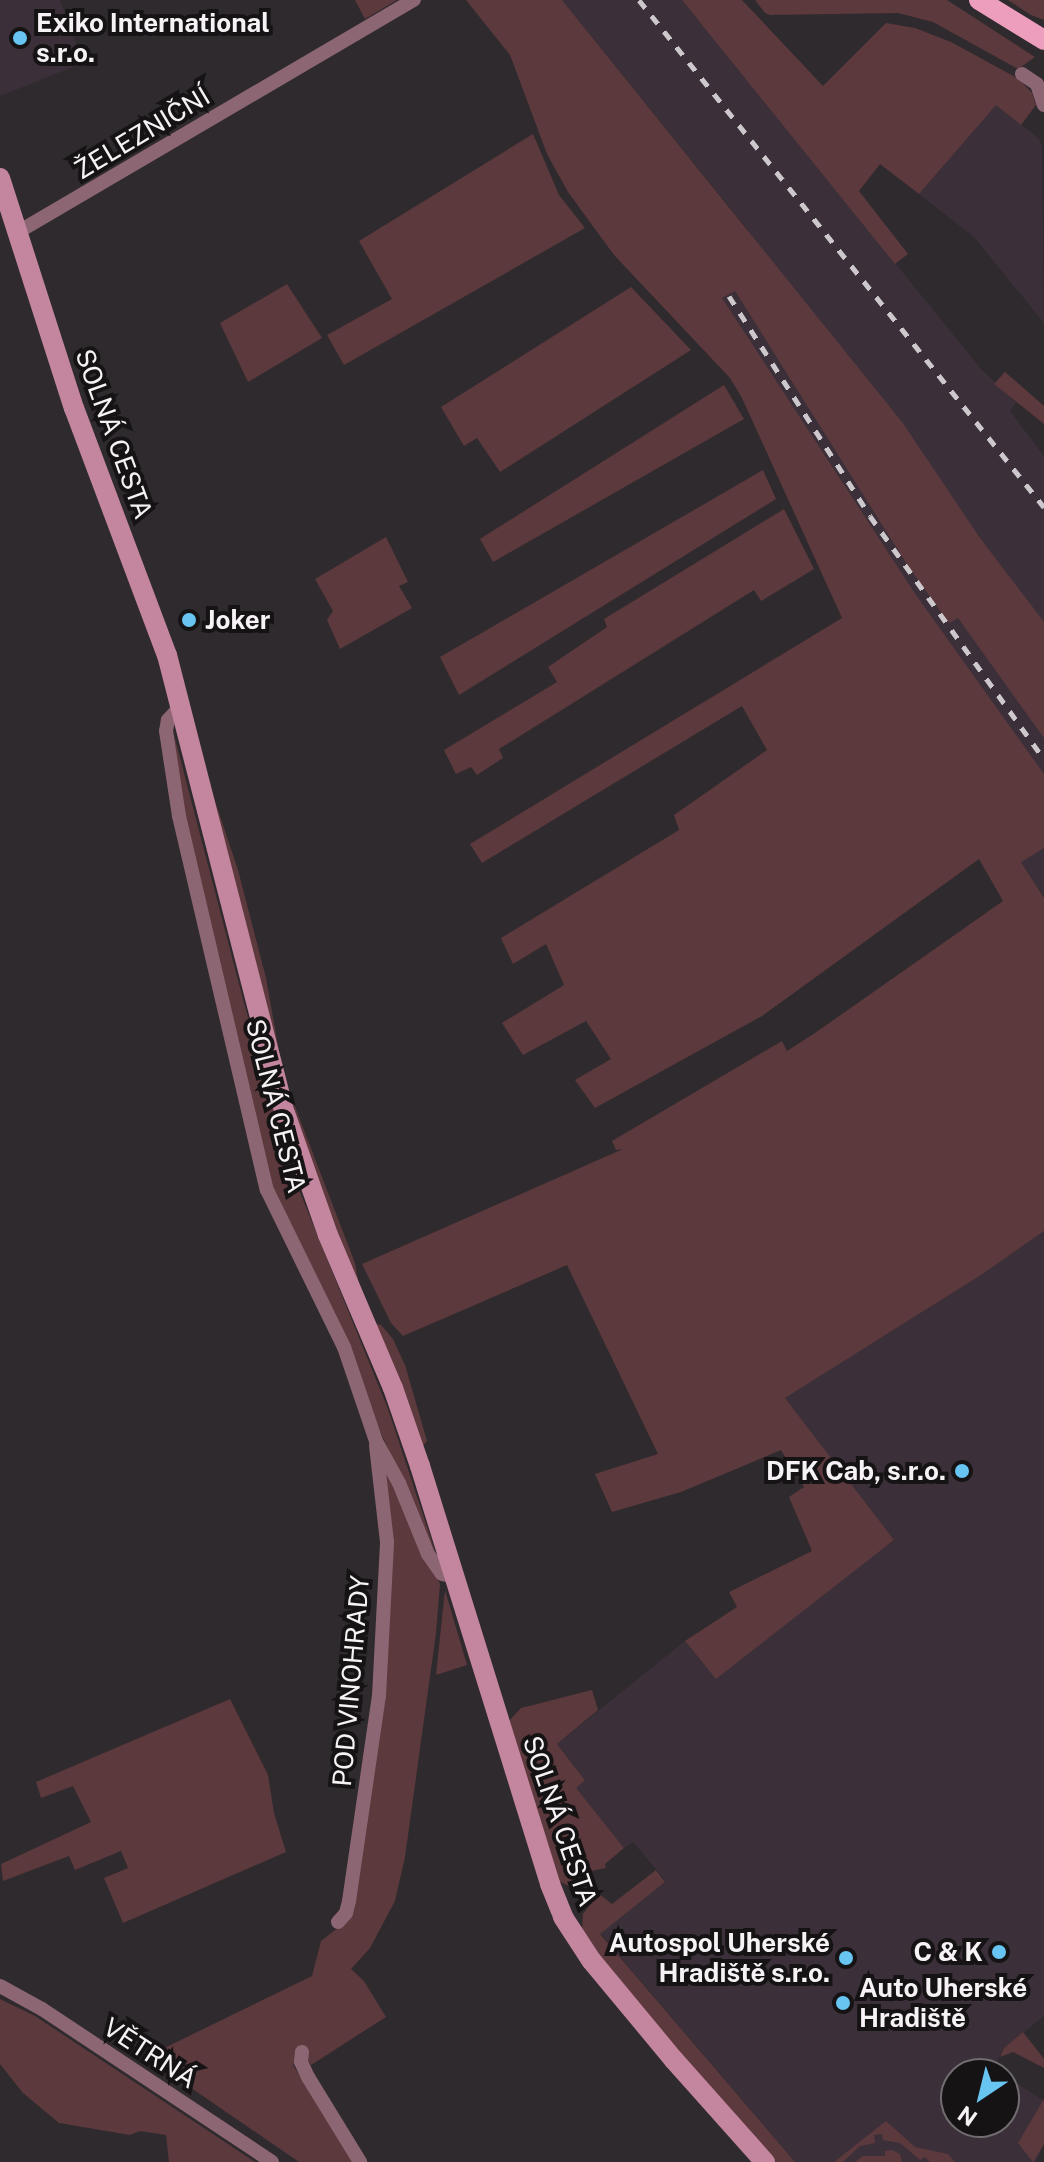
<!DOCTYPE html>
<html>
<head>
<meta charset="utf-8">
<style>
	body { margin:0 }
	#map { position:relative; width:1044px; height:2162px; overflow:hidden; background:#2f2a2e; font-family:"Public Sans",sans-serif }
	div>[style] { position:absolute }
	.built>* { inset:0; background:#3b3039 }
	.green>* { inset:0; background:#5c393c }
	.street>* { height:14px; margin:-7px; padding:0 7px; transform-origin:7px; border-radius:7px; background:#8d6674 }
	.secondary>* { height:20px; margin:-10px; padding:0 10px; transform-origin:10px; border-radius:10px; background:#c4859e }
	.primary>* { height:20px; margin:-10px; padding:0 10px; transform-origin:10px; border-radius:10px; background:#ee9ebd }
	.rail>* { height:5px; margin-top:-2.5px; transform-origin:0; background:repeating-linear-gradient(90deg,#cdc8cc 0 10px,transparent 0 20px) }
	.dots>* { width:22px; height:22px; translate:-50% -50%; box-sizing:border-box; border:4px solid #161315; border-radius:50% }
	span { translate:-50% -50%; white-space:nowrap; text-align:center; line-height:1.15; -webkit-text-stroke:8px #161315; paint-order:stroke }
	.poi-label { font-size:26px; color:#f6f2f5; font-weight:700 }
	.left { translate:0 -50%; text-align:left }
	.right { translate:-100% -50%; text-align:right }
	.street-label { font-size:26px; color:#f6f2f5 }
	.north { position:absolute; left:940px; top:2058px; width:80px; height:80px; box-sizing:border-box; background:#161315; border:2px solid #706c6f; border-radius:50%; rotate:215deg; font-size:22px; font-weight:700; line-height:32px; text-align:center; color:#f6f2f5 }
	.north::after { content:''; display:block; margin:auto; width:28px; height:36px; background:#68c4f0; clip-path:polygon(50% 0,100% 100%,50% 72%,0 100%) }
</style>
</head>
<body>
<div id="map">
	<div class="built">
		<i style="clip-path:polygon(0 0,60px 0,83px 63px,0 96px)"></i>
		<i style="clip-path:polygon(562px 0,682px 0,981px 369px,1016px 403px,1010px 411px,1044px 456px,1044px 898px,954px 756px,788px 454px,673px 299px,748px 230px)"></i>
		<i style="clip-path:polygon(996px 104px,1039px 139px,1042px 147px,1044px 323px,974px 237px,919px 194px)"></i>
		<i style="clip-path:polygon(1044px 1231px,1044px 2016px,1004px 2048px,994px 2068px,1003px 2074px,956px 2074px,956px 2122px,1004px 2122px,1004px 2075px,1044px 2101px,1044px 2144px,1036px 2162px,843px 2162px,876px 2129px,834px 2162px,795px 2162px,600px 1933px,666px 1881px,633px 1842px,624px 1848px,575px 1788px,585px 1779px,557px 1744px,685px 1641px,705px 1666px,894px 1541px,785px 1398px,981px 1275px)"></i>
	</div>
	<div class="green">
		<i style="clip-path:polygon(355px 0,397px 0,365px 19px)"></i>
		<i style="clip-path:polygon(466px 0,562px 0,902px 422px,980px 538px,1044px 622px,1044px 738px,958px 618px,949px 623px,908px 566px,735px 291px,722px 298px,916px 595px,1044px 774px,1044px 848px,1021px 862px,1044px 898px,1044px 1231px,981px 1275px,785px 1398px,894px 1540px,716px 1679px,685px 1641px,737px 1607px,729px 1592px,812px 1551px,789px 1497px,804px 1487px,781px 1450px,681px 1492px,612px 1512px,595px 1474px,658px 1454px,567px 1265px,403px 1336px,391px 1323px,362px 1264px,623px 1149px,616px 1150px,612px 1141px,782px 1041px,787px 1051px,815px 1033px,1003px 901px,979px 859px,762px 1016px,595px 1108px,575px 1080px,611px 1059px,586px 1021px,523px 1055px,502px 1023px,564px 985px,546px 944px,513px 964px,501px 938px,679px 830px,674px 815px,767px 750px,742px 706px,482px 863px,470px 844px,842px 618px,742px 398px,730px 378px,614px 255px,568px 192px,547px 154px,510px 55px)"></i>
		<i style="clip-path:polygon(682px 0,742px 0,823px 86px,886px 23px,915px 28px,951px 42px,1019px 79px,1032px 93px,1036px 105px,1021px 125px,996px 105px,919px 194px,880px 164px,859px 191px,908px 254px,895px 264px)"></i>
		<i style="clip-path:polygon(755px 0,947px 0,1035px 57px,1018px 69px,933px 22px,898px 13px,770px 15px,765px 13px)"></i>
		<i style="clip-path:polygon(1008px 0,1044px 0,1044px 20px,1031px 15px)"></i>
		<i style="clip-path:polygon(533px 134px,559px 195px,585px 228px,344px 365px,327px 335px,392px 299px,359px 241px)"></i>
		<i style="clip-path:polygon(287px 284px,322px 338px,248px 382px,220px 323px)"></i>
		<i style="clip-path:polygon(631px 287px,691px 350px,500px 472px,477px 438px,464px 446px,441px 407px)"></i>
		<i style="clip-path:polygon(1005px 372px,1044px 406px,1044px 424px,994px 384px)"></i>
		<i style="clip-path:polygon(724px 385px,744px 419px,493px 562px,480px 539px)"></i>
		<i style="clip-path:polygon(763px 470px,776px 499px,459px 695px,440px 657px)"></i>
		<i style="clip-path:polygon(784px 509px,814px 569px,761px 601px,754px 590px,499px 749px,503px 758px,477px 775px,471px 767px,456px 774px,444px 750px,557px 682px,548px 667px,607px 627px,604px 619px)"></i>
		<i style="clip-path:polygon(386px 537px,408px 582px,399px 586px,412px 608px,340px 649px,327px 620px,333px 611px,315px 579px)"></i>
		<i style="clip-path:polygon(172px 727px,244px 1003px,293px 1175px,388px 1409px,436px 1554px,276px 1202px,180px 809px)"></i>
		<i style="clip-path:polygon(206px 774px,238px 870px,266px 978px,279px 1051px)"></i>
		<i style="clip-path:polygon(289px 1091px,355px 1263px,360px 1291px,306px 1155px)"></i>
		<i style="clip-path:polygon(374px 1323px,381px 1325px,393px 1339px,405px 1365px,427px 1441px,422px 1447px)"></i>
		<i style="clip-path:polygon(383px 1462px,440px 1584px,436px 1633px,405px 1857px,395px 1901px,370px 1948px,351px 1969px,364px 1981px,386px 2017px,311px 2065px,302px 2050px,293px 2065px,353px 2162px,299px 2162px,146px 2057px,312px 1976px,321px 1941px,348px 1920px,378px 1703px)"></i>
		<i style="clip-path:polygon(445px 1590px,467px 1665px,436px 1675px)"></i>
		<i style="clip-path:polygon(592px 1690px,598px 1710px,557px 1744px,585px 1780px,576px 1788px,624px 1848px,605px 1864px,606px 1868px,591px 1871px,592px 1879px,573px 1888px,558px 1881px,509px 1721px,521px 1708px)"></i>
		<i style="clip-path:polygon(230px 1699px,268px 1775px,274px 1813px,286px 1852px,123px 1923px,104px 1878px,128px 1868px,121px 1851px,75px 1870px,69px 1856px,3px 1881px,1px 1864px,91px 1822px,73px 1786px,41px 1798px,36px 1782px)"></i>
		<i style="clip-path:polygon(656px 1870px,665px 1882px,600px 1934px,795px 2162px,776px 2162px,616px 1980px,582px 1929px,583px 1914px,599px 1894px,612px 1904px)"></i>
		<i style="clip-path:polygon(0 1999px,35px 2016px,255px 2162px,169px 2162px,166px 2135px,140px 2131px,130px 2135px,59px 2123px,23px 2093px,0 2064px)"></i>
		<i style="clip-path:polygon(1023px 2032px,1044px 2059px,1044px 2068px,1013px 2052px,1000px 2057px,1004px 2048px)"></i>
		<i style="clip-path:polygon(1044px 2099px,1044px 2144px,1033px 2162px,1018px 2143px)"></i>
		<i style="clip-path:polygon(886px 2121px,915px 2147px,948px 2154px,955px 2162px,930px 2162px,925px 2157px,920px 2160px,900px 2143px,883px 2140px,882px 2134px,874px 2135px,875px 2143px,860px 2146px,843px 2162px,834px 2162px)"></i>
		<i style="clip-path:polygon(892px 2150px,900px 2154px,902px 2162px,855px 2162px,863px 2156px,885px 2156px,885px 2151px)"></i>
	</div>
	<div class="street">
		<i style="left:1022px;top:74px;width:18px;rotate:34deg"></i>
		<i style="left:1037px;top:84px;width:22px;rotate:72deg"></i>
		<i style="left:18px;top:232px;width:459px;rotate:-30.4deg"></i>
		<i style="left:180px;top:707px;width:18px;rotate:133deg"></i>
		<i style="left:168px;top:720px;width:11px;rotate:100deg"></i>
		<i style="left:166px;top:731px;width:86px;rotate:81.3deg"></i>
		<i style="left:179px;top:816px;width:384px;rotate:76.8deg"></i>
		<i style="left:267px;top:1190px;width:175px;rotate:63.9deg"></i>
		<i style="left:344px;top:1347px;width:99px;rotate:71.2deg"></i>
		<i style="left:376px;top:1441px;width:48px;rotate:61.3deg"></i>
		<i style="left:399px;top:1483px;width:77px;rotate:67.8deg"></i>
		<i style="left:428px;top:1554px;width:24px;rotate:55deg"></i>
		<i style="left:442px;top:1574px;width:13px;rotate:9deg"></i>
		<i style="left:338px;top:1922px;width:12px;rotate:-48deg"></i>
		<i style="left:346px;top:1913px;width:12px;rotate:-76deg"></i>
		<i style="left:349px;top:1901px;width:207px;rotate:-81.7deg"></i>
		<i style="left:379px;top:1696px;width:154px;rotate:-87deg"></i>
		<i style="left:387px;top:1542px;width:97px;rotate:-96.5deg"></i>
		<i style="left:0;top:1986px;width:48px;rotate:28.7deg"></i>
		<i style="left:42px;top:2009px;width:276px;rotate:33.6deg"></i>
		<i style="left:302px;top:2052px;width:10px;rotate:96deg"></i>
		<i style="left:301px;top:2062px;width:17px;rotate:65deg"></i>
		<i style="left:308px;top:2077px;width:100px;rotate:58.5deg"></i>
	</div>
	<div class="secondary">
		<i style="left:0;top:178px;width:242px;rotate:72.2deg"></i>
		<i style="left:74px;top:408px;width:264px;rotate:69.4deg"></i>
		<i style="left:167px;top:655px;width:473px;rotate:75.6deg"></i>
		<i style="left:285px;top:1113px;width:129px;rotate:70.6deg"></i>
		<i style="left:328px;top:1235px;width:166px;rotate:67deg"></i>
		<i style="left:393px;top:1388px;width:83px;rotate:70.9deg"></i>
		<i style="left:420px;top:1466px;width:438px;rotate:72.7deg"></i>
		<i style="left:550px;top:1884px;width:35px;rotate:68deg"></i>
		<i style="left:563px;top:1917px;width:51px;rotate:56.9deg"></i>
		<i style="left:591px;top:1960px;width:130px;rotate:50.3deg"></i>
		<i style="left:674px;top:2060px;width:137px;rotate:48.3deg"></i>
	</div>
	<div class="primary">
		<i style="left:979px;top:0;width:76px;rotate:31.6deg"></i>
	</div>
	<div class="rail">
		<i style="left:639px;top:0;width:649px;rotate:51.38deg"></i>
		<i style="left:729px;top:296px;width:261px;rotate:57.3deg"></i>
		<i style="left:870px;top:516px;width:299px;rotate:54.4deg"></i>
	</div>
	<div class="dots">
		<i style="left:20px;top:38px;background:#68c4f0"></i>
		<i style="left:189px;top:620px;background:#68c4f0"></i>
		<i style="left:962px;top:1471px;background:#68c4f0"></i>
		<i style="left:999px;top:1952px;background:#68c4f0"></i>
		<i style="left:846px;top:1958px;background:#68c4f0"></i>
		<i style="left:843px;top:2003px;background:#68c4f0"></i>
	</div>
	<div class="poi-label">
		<span class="left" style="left:36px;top:38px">Exiko International<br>s.r.o.</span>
		<span class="left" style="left:205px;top:620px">Joker</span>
		<span class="right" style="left:946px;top:1471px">DFK Cab, s.r.o.</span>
		<span class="right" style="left:830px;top:1958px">Autospol Uherské<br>Hradiště s.r.o.</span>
		<span class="right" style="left:983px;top:1952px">C &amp; K</span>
		<span class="left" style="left:859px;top:2003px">Auto Uherské<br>Hradiště</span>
	</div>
	<div class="street-label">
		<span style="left:142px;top:133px;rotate:-31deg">ŽELEZNIČNÍ</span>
		<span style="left:114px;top:434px;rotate:70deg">SOLNÁ CESTA</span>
		<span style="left:276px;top:1106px;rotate:76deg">SOLNÁ CESTA</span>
		<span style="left:351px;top:1681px;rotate:-85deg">POD VINOHRADY</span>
		<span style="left:560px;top:1821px;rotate:71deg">SOLNÁ CESTA</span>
		<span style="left:150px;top:2053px;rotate:33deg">VĚTRNÁ</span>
	</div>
	<div class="north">N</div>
</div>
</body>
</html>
